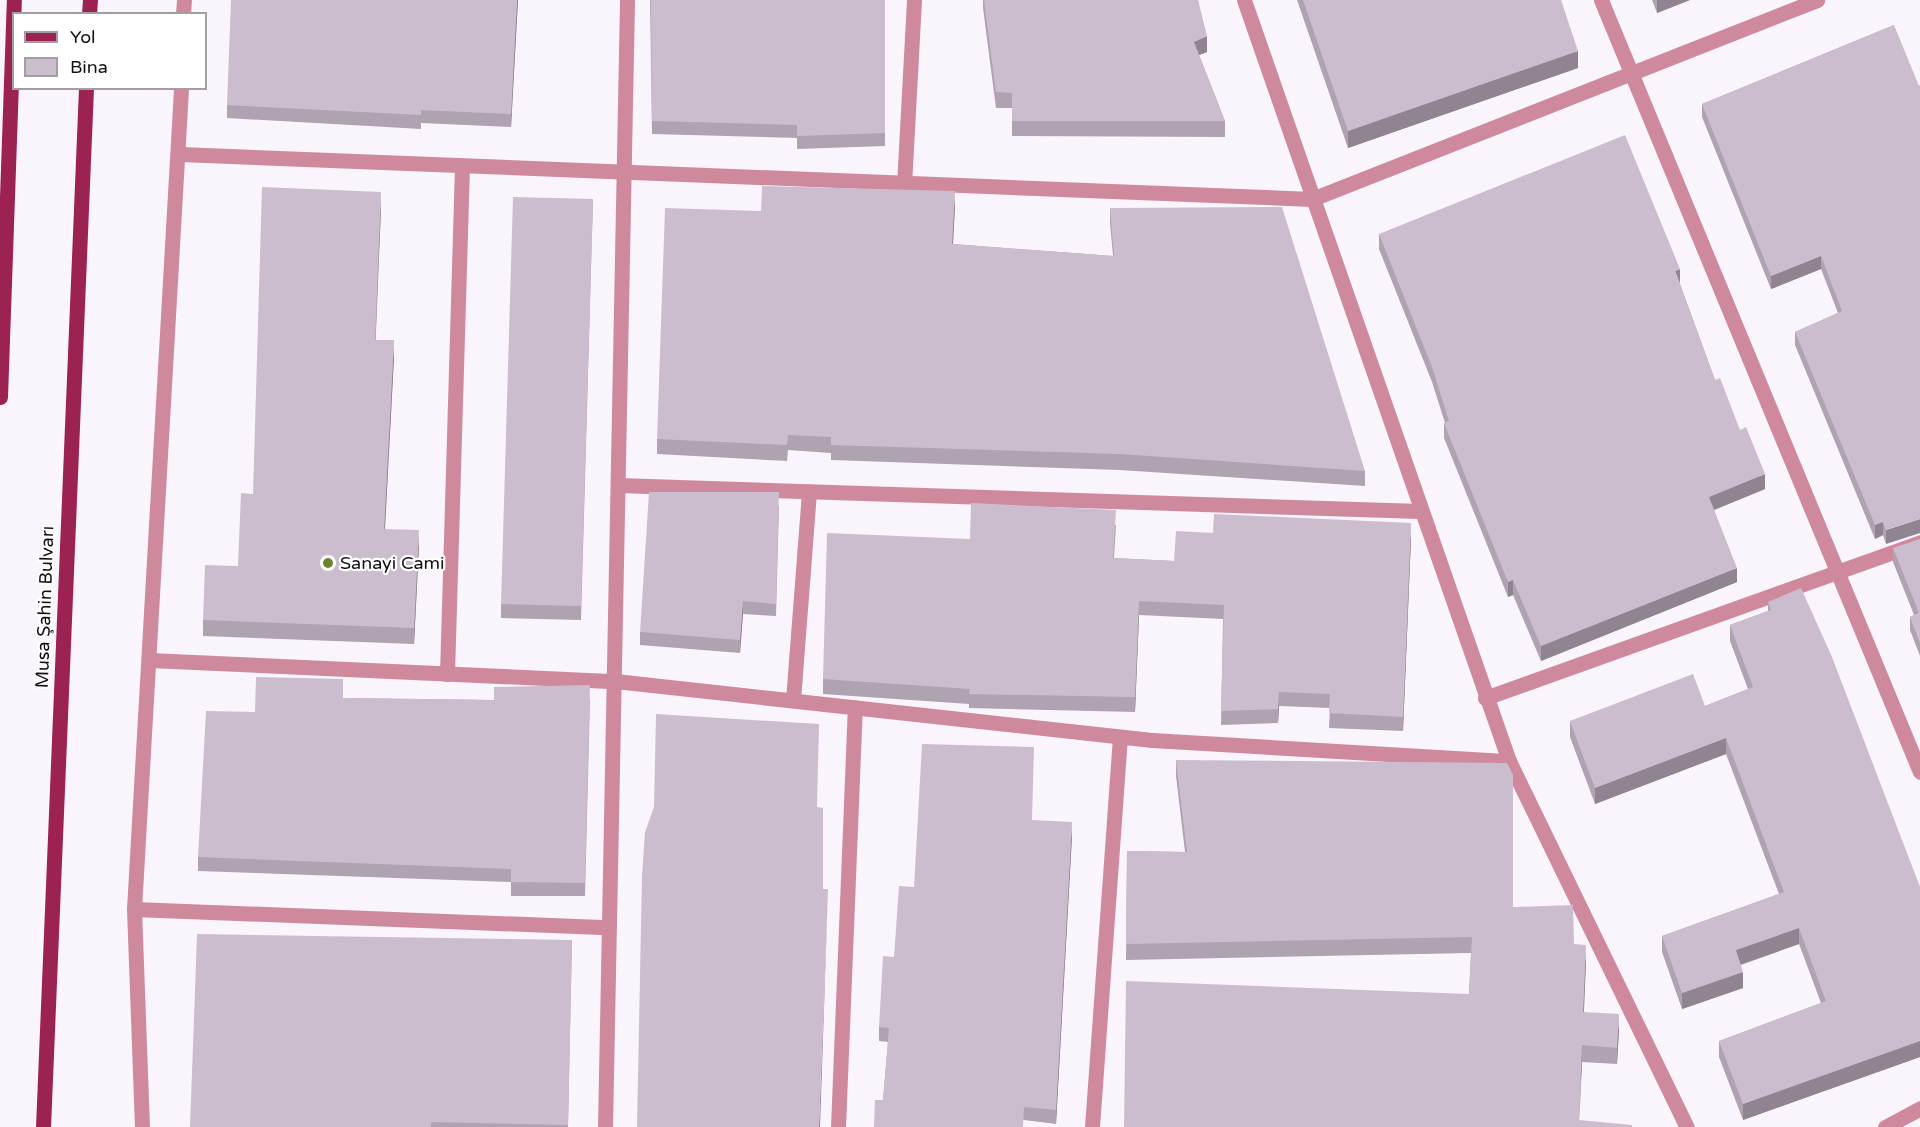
<!DOCTYPE html>
<html>
<head>
<meta charset="utf-8">
<style>
	body { margin:0 }
	#map { position:relative; width:1920px; height:1127px; overflow:hidden; background:#faf5fd; font-family:"Varela Round",sans-serif }
	div>[style] { position:absolute }
	.street>* { height:15px; margin:-7.5px; padding:0 7.5px; transform-origin:7.5px; border-radius:7.5px; background:#ce8a9c }
	.primary>* { height:15px; margin:-7.5px; padding:0 7.5px; transform-origin:7.5px; border-radius:7.5px; background:#9c2252 }
	.wall>* { inset:0; background:#afa3b1 }
	.shaded-wall>* { inset:0; background:#8f8490 }
	.building>* { inset:0; background:#ccbdce }
	.dots>* { width:16px; height:16px; translate:-50% -50%; box-sizing:border-box; border:3px solid #fff; border-radius:50% }
	span { translate:-50% -50%; white-space:nowrap; text-align:center; line-height:1.15; -webkit-text-stroke:4.5px #fff; paint-order:stroke }
	.poi-label { font-size:18px; color:#130f15 }
	.left { translate:0 -50%; text-align:left }
	.street-label { font-size:18px; color:#130f15 }
	.legend { position:absolute; left:12px; top:12px; width:195px; height:78px; box-sizing:border-box; background:#fff; border:2px solid #a19fa1; margin:0; padding:8px 10px; list-style:none; font-size:18px; color:#130f15 }
	.legend li { display:flex; align-items:center; gap:12px; height:30px }
	.legend b { width:30px; border:2px solid #a19fa1 }
</style>
</head>
<body>
<div id="map">
	<div class="street">
		<i style="left:1244px;top:0;width:806px;rotate:70.8deg"></i>
		<i style="left:1509px;top:761px;width:407px;rotate:64.1deg"></i>
		<i style="left:1601px;top:0;width:835px;rotate:67.55deg"></i>
		<i style="left:183px;top:14px;width:14px;rotate:-86deg"></i>
		<i style="left:179px;top:154px;width:1134px;rotate:2.27deg"></i>
		<i style="left:1312px;top:199px;width:543px;rotate:-21.51deg"></i>
		<i style="left:904px;top:185px;width:185px;rotate:-86.9deg"></i>
		<i style="left:618px;top:485px;width:802px;rotate:1.86deg"></i>
		<i style="left:149px;top:660px;width:466px;rotate:2.6deg"></i>
		<i style="left:615px;top:681px;width:540px;rotate:6.27deg"></i>
		<i style="left:1152px;top:740px;width:358px;rotate:3.4deg"></i>
		<i style="left:447px;top:674px;width:507px;rotate:-88.31deg"></i>
		<i style="left:1485px;top:698px;width:462px;rotate:-19.7deg"></i>
		<i style="left:793px;top:700px;width:209px;rotate:-85.6deg"></i>
		<i style="left:134px;top:909px;width:474px;rotate:2.2deg"></i>
		<i style="left:142px;top:1127px;width:218px;rotate:-92.1deg"></i>
		<i style="left:134px;top:909px;width:822px;rotate:-86.72deg"></i>
		<i style="left:605px;top:1127px;width:1127px;rotate:-88.88deg"></i>
		<i style="left:838px;top:1127px;width:420px;rotate:-87.7deg"></i>
		<i style="left:1092px;top:1127px;width:391px;rotate:-85.9deg"></i>
		<i style="left:1885px;top:1127px;width:40px;rotate:-28deg"></i>
	</div>
	<div class="primary">
		<i style="left:89px;top:14px;width:14px;rotate:-86deg"></i>
		<i style="left:0;top:397px;width:397px;rotate:-88deg"></i>
		<i style="left:43px;top:1127px;width:1040px;rotate:-87.63deg"></i>
	</div>
	<div class="wall">
		<i style="clip-path:polygon(518px 0,511px 127px,421px 123px,421px 129px,227px 118px,227px 105px)"></i>
		<i style="clip-path:polygon(650px 0,885px 0,885px 146px,797px 149px,797px 138px,652px 134px)"></i>
		<i style="clip-path:polygon(983px 0,1198px 0,1207px 52px,1199px 55px,1225px 121px,1225px 137px,1012px 136px,1012px 108px,996px 108px,983px 8px)"></i>
		<i style="clip-path:polygon(1297px 0,1561px 0,1578px 68px,1348px 148px)"></i>
		<i style="clip-path:polygon(1652px 0,1690px 0,1657px 13px)"></i>
		<i style="clip-path:polygon(1894px 25px,1886px 544px,1883px 535px,1875px 539px,1795px 345px,1795px 332px,1838px 313px,1821px 269px,1771px 289px,1702px 117px,1702px 104px)"></i>
		<i style="clip-path:polygon(593px 199px,581px 620px,501px 618px,501px 604px)"></i>
		<i style="clip-path:polygon(955px 206px,953px 244px,1113px 256px,1110px 223px,1110px 208px,1365px 471px,1365px 486px,1120px 470px,831px 460px,831px 453px,788px 450px,787px 461px,657px 454px,657px 439px,761px 211px)"></i>
		<i style="clip-path:polygon(381px 208px,375px 340px,394px 357px,385px 529px,419px 546px,414px 644px,203px 636px,203px 620px,238px 566px,253px 494px)"></i>
		<i style="clip-path:polygon(1379px 234px,1680px 284px,1715px 380px,1740px 430px,1765px 489px,1714px 510px,1737px 582px,1541px 661px,1513px 595px,1508px 597px,1444px 438px,1444px 423px,1445px 423px,1432px 382px,1379px 249px)"></i>
		<i style="clip-path:polygon(779px 505px,776px 616px,743px 614px,740px 653px,640px 645px,640px 632px)"></i>
		<i style="clip-path:polygon(1116px 525px,1114px 558px,1174px 561px,1213px 533px,1411px 538px,1403px 731px,1329px 728px,1330px 708px,1279px 706px,1278px 723px,1221px 725px,1223px 619px,1139px 615px,1135px 712px,969px 708px,969px 704px,823px 694px,823px 679px,970px 539px)"></i>
		<i style="clip-path:polygon(1920px 539px,1920px 656px,1910px 630px,1910px 617px,1914px 615px,1893px 562px,1893px 548px)"></i>
		<i style="clip-path:polygon(1768px 602px,1920px 887px,1920px 1057px,1743px 1120px,1719px 1057px,1719px 1041px,1821px 1003px,1799px 944px,1741px 965px,1743px 988px,1682px 1009px,1662px 952px,1662px 936px,1779px 894px,1726px 754px,1595px 804px,1570px 737px,1570px 721px,1705px 706px,1748px 689px,1730px 641px,1730px 625px,1768px 611px)"></i>
		<i style="clip-path:polygon(343px 698px,494px 700px,590px 699px,585px 896px,511px 896px,511px 882px,198px 871px,198px 857px,255px 712px)"></i>
		<i style="clip-path:polygon(1176px 760px,1513px 907px,1574px 944px,1586px 961px,1584px 1012px,1619px 1030px,1617px 1064px,1582px 1062px,1579px 1120px,1124px 1127px,1469px 994px,1471px 953px,1126px 960px,1127px 851px,1185px 852px,1176px 776px)"></i>
		<i style="clip-path:polygon(1032px 820px,1072px 836px,1056px 1124px,1024px 1120px,883px 1100px,888px 1042px,879px 1041px,879px 1027px,894px 957px,914px 887px)"></i>
		<i style="clip-path:polygon(572px 940px,568px 1127px,190px 1127px)"></i>
	</div>
	<div class="shaded-wall">
		<i style="clip-path:polygon(517px 0,518px 0,511px 127px,511px 114px)"></i>
		<i style="clip-path:polygon(1657px 0,1690px 0,1657px 13px)"></i>
		<i style="clip-path:polygon(1207px 36px,1207px 52px,1194px 57px,1194px 42px)"></i>
		<i style="clip-path:polygon(1578px 51px,1578px 68px,1348px 148px,1348px 131px)"></i>
		<i style="clip-path:polygon(955px 191px,955px 206px,952px 259px,952px 244px)"></i>
		<i style="clip-path:polygon(381px 192px,381px 208px,375px 356px,375px 340px)"></i>
		<i style="clip-path:polygon(1821px 256px,1821px 269px,1771px 289px,1771px 276px)"></i>
		<i style="clip-path:polygon(1680px 269px,1680px 284px,1675px 271px)"></i>
		<i style="clip-path:polygon(394px 340px,394px 357px,384px 545px,384px 529px)"></i>
		<i style="clip-path:polygon(1765px 474px,1765px 489px,1709px 512px,1709px 497px)"></i>
		<i style="clip-path:polygon(1920px 519px,1920px 533px,1886px 544px,1886px 530px)"></i>
		<i style="clip-path:polygon(1883px 522px,1883px 535px,1875px 539px,1875px 525px)"></i>
		<i style="clip-path:polygon(1411px 523px,1411px 538px,1403px 731px,1403px 717px)"></i>
		<i style="clip-path:polygon(419px 530px,419px 546px,414px 644px,414px 628px)"></i>
		<i style="clip-path:polygon(1737px 568px,1737px 582px,1541px 661px,1541px 646px)"></i>
		<i style="clip-path:polygon(1513px 580px,1513px 595px,1508px 597px,1508px 582px)"></i>
		<i style="clip-path:polygon(743px 601px,743px 614px,740px 653px,740px 640px)"></i>
		<i style="clip-path:polygon(1139px 601px,1139px 615px,1135px 712px,1135px 697px)"></i>
		<i style="clip-path:polygon(1279px 692px,1279px 706px,1278px 723px,1278px 709px)"></i>
		<i style="clip-path:polygon(1726px 738px,1726px 754px,1595px 804px,1595px 788px)"></i>
		<i style="clip-path:polygon(1072px 822px,1072px 836px,1056px 1124px,1056px 1110px)"></i>
		<i style="clip-path:polygon(828px 889px,820px 1127px,819px 1127px)"></i>
		<i style="clip-path:polygon(1799px 928px,1799px 944px,1736px 966px,1736px 950px)"></i>
		<i style="clip-path:polygon(1586px 945px,1586px 961px,1583px 1028px,1583px 1012px)"></i>
		<i style="clip-path:polygon(1743px 972px,1743px 988px,1682px 1009px,1682px 993px)"></i>
		<i style="clip-path:polygon(1619px 1014px,1619px 1030px,1617px 1064px,1617px 1048px)"></i>
		<i style="clip-path:polygon(1920px 1041px,1920px 1057px,1743px 1120px,1743px 1104px)"></i>
		<i style="clip-path:polygon(1582px 1045px,1582px 1062px,1579px 1127px)"></i>
	</div>
	<div class="building">
		<i style="clip-path:polygon(231px 0,517px 0,511px 114px,421px 110px,421px 115px,227px 105px)"></i>
		<i style="clip-path:polygon(651px 0,885px 0,885px 133px,797px 136px,797px 125px,652px 121px)"></i>
		<i style="clip-path:polygon(984px 0,1198px 0,1207px 36px,1194px 42px,1225px 121px,1012px 121px,1012px 93px,996px 92px)"></i>
		<i style="clip-path:polygon(1303px 0,1561px 0,1578px 51px,1348px 131px)"></i>
		<i style="clip-path:polygon(1894px 25px,1919px 86px,1920px 85px,1920px 519px,1886px 530px,1883px 522px,1875px 525px,1795px 332px,1842px 311px,1821px 256px,1771px 276px,1702px 104px)"></i>
		<i style="clip-path:polygon(1625px 135px,1680px 269px,1675px 271px,1715px 380px,1720px 378px,1740px 430px,1746px 427px,1765px 474px,1709px 497px,1737px 568px,1541px 646px,1513px 580px,1508px 582px,1444px 423px,1449px 421px,1432px 367px,1379px 234px)"></i>
		<i style="clip-path:polygon(762px 186px,955px 191px,952px 244px,1114px 256px,1110px 208px,1282px 207px,1365px 471px,1120px 454px,831px 445px,831px 437px,788px 435px,787px 445px,657px 439px,665px 208px,761px 211px)"></i>
		<i style="clip-path:polygon(262px 187px,381px 192px,375px 340px,394px 340px,384px 529px,419px 530px,414px 628px,203px 620px,205px 565px,238px 566px,241px 493px,253px 494px)"></i>
		<i style="clip-path:polygon(513px 197px,593px 199px,581px 606px,501px 604px)"></i>
		<i style="clip-path:polygon(649px 492px,779px 492px,776px 604px,743px 601px,740px 640px,640px 632px)"></i>
		<i style="clip-path:polygon(971px 503px,1116px 510px,1113px 558px,1174px 561px,1176px 531px,1213px 533px,1214px 514px,1411px 523px,1403px 717px,1329px 713px,1330px 694px,1279px 692px,1278px 709px,1221px 711px,1224px 605px,1139px 601px,1135px 697px,969px 694px,970px 689px,823px 679px,827px 533px,970px 539px)"></i>
		<i style="clip-path:polygon(1920px 539px,1920px 643px,1910px 617px,1919px 613px,1893px 548px)"></i>
		<i style="clip-path:polygon(1801px 588px,1832px 657px,1920px 887px,1920px 1041px,1743px 1104px,1719px 1041px,1826px 1001px,1799px 928px,1736px 950px,1743px 972px,1682px 993px,1662px 936px,1784px 892px,1726px 738px,1595px 788px,1570px 721px,1693px 674px,1705px 706px,1753px 687px,1730px 625px,1771px 610px,1768px 602px)"></i>
		<i style="clip-path:polygon(256px 677px,343px 679px,343px 698px,494px 700px,494px 687px,590px 685px,585px 883px,511px 882px,511px 869px,198px 857px,206px 711px,255px 712px)"></i>
		<i style="clip-path:polygon(656px 714px,819px 724px,817px 807px,823px 808px,823px 889px,828px 889px,819px 1127px,637px 1127px,642px 875px,645px 832px,654px 807px)"></i>
		<i style="clip-path:polygon(922px 744px,1034px 747px,1032px 820px,1072px 822px,1056px 1110px,1024px 1107px,1023px 1127px,874px 1127px,875px 1100px,883px 1100px,889px 1028px,879px 1027px,883px 956px,894px 957px,899px 886px,914px 887px)"></i>
		<i style="clip-path:polygon(1176px 760px,1507px 763px,1513px 775px,1513px 907px,1573px 905px,1574px 944px,1586px 945px,1583px 1012px,1619px 1014px,1617px 1048px,1582px 1045px,1579px 1120px,1632px 1125px,1632px 1127px,1124px 1127px,1126px 981px,1469px 994px,1472px 937px,1126px 944px,1127px 851px,1187px 852px)"></i>
		<i style="clip-path:polygon(197px 934px,572px 940px,568px 1125px,431px 1122px,431px 1127px,190px 1127px)"></i>
	</div>
	<div class="dots">
		<i style="left:328px;top:563px;background:#6f8232"></i>
	</div>
	<div class="poi-label">
		<span class="left" style="left:340px;top:563px">Sanayi Cami</span>
	</div>
	<div class="street-label">
		<span style="left:45px;top:607px;rotate:-88deg">Musa Şahin Bulvarı</span>
	</div>
	<ul class="legend">
	<li><b style="height:8px;background:#9c2252"></b>Yol</li>
	<li><b style="height:16px;background:#ccbdce"></b>Bina</li>
	</ul>
</div>
</body>
</html>
